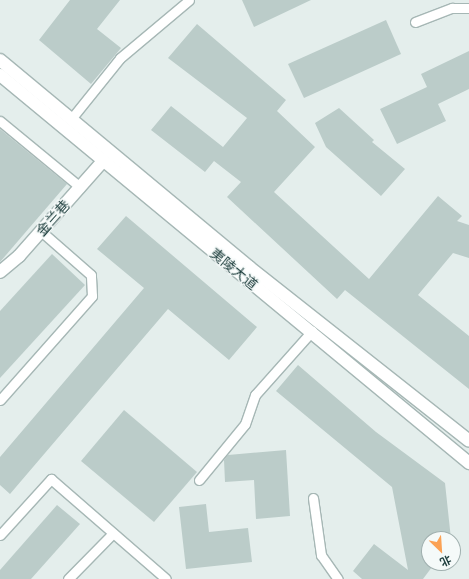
<!DOCTYPE html>
<html>
<head>
<meta charset="utf-8">
<style>
	body { margin:0 }
	#map { position:relative; width:469px; height:579px; overflow:hidden; background:#e4eeec; font-family:Lato,"Noto Sans SC",sans-serif }
	div>[style] { position:absolute }
	.building>* { inset:0; background:#bbccc9 }
	.roads { filter:drop-shadow(1px 0 #a6b7b5) drop-shadow(-1px 0 #a6b7b5) drop-shadow(0 1px #a6b7b5) drop-shadow(0 -1px #a6b7b5) }
	.service>* { height:9px; margin:-4.5px; padding:0 4.5px; transform-origin:4.5px; border-radius:4.5px; background:#fff }
	.minor>* { height:12px; margin:-6px; padding:0 6px; transform-origin:6px; border-radius:6px; background:#fff }
	.secondary>* { height:12px; margin:-6px; padding:0 6px; transform-origin:6px; border-radius:6px; background:#fff }
	span { translate:-50% -50%; white-space:nowrap; text-align:center; line-height:1.15; -webkit-text-stroke:3px #f5faf9; paint-order:stroke }
	.street-label { font-size:14px; color:#214140 }
	.north { position:absolute; left:421px; top:531px; width:40px; height:40px; box-sizing:border-box; background:#f5faf9; border:1px solid #a0b0af; border-radius:50%; rotate:155deg; font-size:11px; font-weight:700; line-height:16px; text-align:center; color:#214140 }
	.north::after { content:''; display:block; margin:auto; width:14px; height:18px; background:#fba255; clip-path:polygon(50% 0,100% 100%,50% 72%,0 100%) }
</style>
</head>
<body>
<div id="map">
	<div class="building">
		<i style="clip-path:polygon(70px 0,120px 0,97px 29px,121px 48px,91px 84px,39px 40px)"></i>
		<i style="clip-path:polygon(242px 0,311px 0,254px 27px)"></i>
		<i style="clip-path:polygon(386px 20px,401px 54px,304px 98px,288px 64px)"></i>
		<i style="clip-path:polygon(197px 24px,286px 100px,277px 111px,315px 147px,274px 192px,369px 279px,438px 196px,462px 216px,457px 221px,469px 225px,469px 258px,453px 253px,418px 295px,469px 336px,469px 389px,345px 290px,337px 299px,227px 197px,241px 182px,214px 161px,205px 172px,151px 130px,171px 106px,223px 147px,247px 118px,168px 58px)"></i>
		<i style="clip-path:polygon(469px 51px,469px 89px,438px 104px,446px 121px,397px 144px,380px 109px,427px 87px,421px 74px)"></i>
		<i style="clip-path:polygon(339px 108px,374px 140px,372px 142px,405px 169px,381px 196px,326px 147px,315px 123px)"></i>
		<i style="clip-path:polygon(0 129px,67px 184px,0 262px)"></i>
		<i style="clip-path:polygon(126px 216px,257px 327px,229px 360px,168px 309px,10px 494px,0 485px,0 457px,144px 288px,97px 249px)"></i>
		<i style="clip-path:polygon(52px 254px,85px 285px,0 378px,0 311px)"></i>
		<i style="clip-path:polygon(298px 365px,376px 432px,445px 483px,451px 539px,429px 539px,429px 563px,435px 563px,423px 579px,362px 579px,353px 571px,374px 544px,408px 570px,392px 487px,276px 391px)"></i>
		<i style="clip-path:polygon(124px 410px,197px 472px,154px 522px,81px 461px)"></i>
		<i style="clip-path:polygon(286px 450px,290px 516px,256px 519px,254px 480px,225px 482px,224px 460px,228px 455px)"></i>
		<i style="clip-path:polygon(206px 504px,209px 532px,248px 528px,252px 562px,186px 569px,179px 507px)"></i>
		<i style="clip-path:polygon(57px 505px,80px 524px,31px 579px,0 579px,0 570px)"></i>
	</div>
	<div class="roads">
		<div class="service">
			<i style="left:415px;top:22px;width:40px;rotate:-21deg"></i>
			<i style="left:452px;top:8px;width:17px"></i>
			<i style="left:71px;top:119px;width:78px;rotate:-51.2deg"></i>
			<i style="left:120px;top:58px;width:90px;rotate:-40deg"></i>
			<i style="left:0;top:121px;width:104px;rotate:39.5deg"></i>
			<i style="left:0;top:400px;width:139px;rotate:-48.5deg"></i>
			<i style="left:92px;top:296px;width:21px;rotate:-93deg"></i>
			<i style="left:91px;top:275px;width:67px;rotate:-138.7deg"></i>
			<i style="left:199px;top:480px;width:72px;rotate:-50.6deg"></i>
			<i style="left:245px;top:424px;width:31px;rotate:-71deg"></i>
			<i style="left:255px;top:395px;width:86px;rotate:-48.3deg"></i>
			<i style="left:313px;top:498px;width:58px;rotate:82deg"></i>
			<i style="left:321px;top:555px;width:29px;rotate:55deg"></i>
			<i style="left:0;top:535px;width:76px;rotate:-47.7deg"></i>
			<i style="left:51px;top:479px;width:152px;rotate:41deg"></i>
			<i style="left:68px;top:579px;width:64px;rotate:-45.6deg"></i>
		</div>
		<div class="minor">
			<i style="left:0;top:272px;width:25px;rotate:-40deg"></i>
			<i style="left:19px;top:256px;width:127px;rotate:-48.5deg"></i>
		</div>
		<div class="secondary">
			<i style="left:0;top:60px;width:324px;rotate:39.7deg"></i>
			<i style="left:249px;top:267px;width:280px;rotate:38.3deg"></i>
			<i style="left:0;top:75px;width:609px;rotate:39.6deg"></i>
		</div>
	</div>
	<div class="street-label">
		<span style="left:53px;top:218px;rotate:-48deg">金兰巷</span>
		<span style="left:234px;top:269px;rotate:39deg">夷陵大道</span>
	</div>
	<div class="north">北</div>
</div>
</body>
</html>
